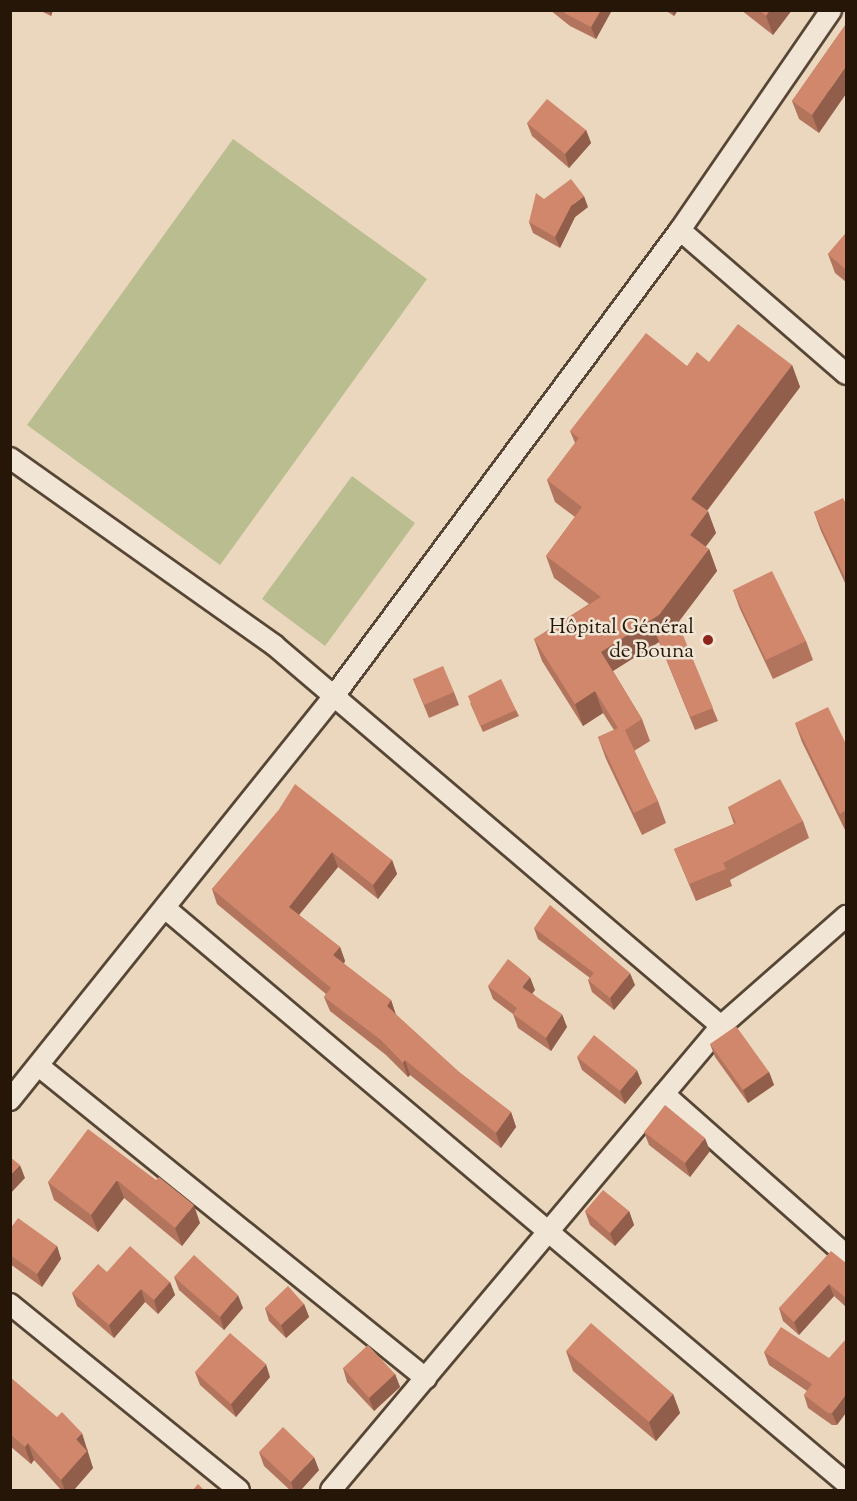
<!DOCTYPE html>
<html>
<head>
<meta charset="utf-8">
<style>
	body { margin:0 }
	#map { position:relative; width:857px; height:1501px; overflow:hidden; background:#ead7be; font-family:"Sorts Mill Goudy",serif }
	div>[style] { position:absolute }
	.green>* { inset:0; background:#babd8f }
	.roads { filter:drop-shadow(2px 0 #574635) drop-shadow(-2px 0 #574635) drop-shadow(0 2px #574635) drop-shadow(0 -2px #574635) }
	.street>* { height:20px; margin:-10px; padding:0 10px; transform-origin:10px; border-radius:10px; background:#f1e5d5 }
	.wall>* { inset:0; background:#b3745d }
	.shaded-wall>* { inset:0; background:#925e4c }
	.building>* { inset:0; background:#d0876c }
	.dots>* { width:16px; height:16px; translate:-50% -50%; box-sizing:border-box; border:3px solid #f1e5d5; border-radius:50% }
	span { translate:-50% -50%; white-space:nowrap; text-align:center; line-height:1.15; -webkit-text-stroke:5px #f1e5d5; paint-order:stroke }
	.poi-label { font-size:21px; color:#261607 }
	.right { translate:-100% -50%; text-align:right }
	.frame { position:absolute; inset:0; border:12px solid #261607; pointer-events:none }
</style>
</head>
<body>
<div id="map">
	<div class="green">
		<i style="clip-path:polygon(233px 139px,427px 279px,220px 565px,27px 425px)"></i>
		<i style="clip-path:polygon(352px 476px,415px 523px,325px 646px,262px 599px)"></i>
	</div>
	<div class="roads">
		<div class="street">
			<i style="left:680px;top:230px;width:220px;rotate:40.9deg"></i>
			<i style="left:10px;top:458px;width:324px;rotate:35.3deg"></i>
			<i style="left:274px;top:645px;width:587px;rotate:40.44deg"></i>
			<i style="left:165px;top:908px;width:891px;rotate:40.18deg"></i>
			<i style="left:40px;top:1067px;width:496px;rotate:38.9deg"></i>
			<i style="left:664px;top:1094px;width:243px;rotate:41.5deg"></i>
			<i style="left:10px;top:1100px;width:518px;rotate:-51.27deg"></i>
			<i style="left:334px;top:696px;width:580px;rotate:-53.41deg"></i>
			<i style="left:680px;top:230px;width:267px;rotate:-55.5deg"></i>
			<i style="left:10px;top:1304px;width:295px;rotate:39.1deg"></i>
			<i style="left:331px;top:1490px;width:606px;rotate:-49.95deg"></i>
			<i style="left:721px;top:1026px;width:167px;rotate:-41.3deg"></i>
		</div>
	</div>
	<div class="wall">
		<i style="clip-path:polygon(39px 10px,53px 10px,51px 16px)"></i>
		<i style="clip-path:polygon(550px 10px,612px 10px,596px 39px,570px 26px)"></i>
		<i style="clip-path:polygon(665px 10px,678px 10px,674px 16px)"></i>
		<i style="clip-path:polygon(741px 10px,792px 10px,773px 35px)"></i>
		<i style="clip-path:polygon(846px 24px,819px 133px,799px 119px,792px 101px)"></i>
		<i style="clip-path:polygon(527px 123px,586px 130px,591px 143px,569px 168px,532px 136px)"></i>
		<i style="clip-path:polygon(544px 199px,588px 207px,575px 217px,560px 248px,533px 233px,529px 222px)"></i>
		<i style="clip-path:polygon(846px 233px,846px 282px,835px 273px,828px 254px)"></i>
		<i style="clip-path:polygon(709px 362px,792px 365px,800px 387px,707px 511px,716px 533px,705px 547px,709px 549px,717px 571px,677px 624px,718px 721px,695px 730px,659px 642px,613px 671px,642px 719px,650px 741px,634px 751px,658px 801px,666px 823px,642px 835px,606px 759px,598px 737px,614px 730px,603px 713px,583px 726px,542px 661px,534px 639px,589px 604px,554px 578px,546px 556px,575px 517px,555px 502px,547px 480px,575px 443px,570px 431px,687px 366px)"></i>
		<i style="clip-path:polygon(846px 504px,846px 585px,821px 531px,814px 512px)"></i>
		<i style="clip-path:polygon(733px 590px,806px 641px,813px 660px,773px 679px,740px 609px)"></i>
		<i style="clip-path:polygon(413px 679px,454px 692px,459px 705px,429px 718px)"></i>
		<i style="clip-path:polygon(470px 703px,516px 710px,519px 716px,483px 732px)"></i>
		<i style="clip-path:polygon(795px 723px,846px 744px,846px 832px,802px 742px)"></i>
		<i style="clip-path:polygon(728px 807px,803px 821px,809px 838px,730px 880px,732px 886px,696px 901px,674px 849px,734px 824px)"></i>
		<i style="clip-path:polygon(278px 811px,392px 860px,397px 874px,378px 899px,338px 867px,299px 915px,340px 947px,345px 961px,344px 964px,391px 1000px,396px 1015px,459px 1072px,511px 1112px,516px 1127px,501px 1148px,410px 1075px,408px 1077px,386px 1055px,330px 1011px,324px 997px,326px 994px,217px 904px,212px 889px)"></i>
		<i style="clip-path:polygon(534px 928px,635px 985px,614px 1010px,592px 992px,588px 980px,590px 978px,538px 939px)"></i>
		<i style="clip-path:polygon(488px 986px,535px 990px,532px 993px,567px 1027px,551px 1051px,518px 1028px,513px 1014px,493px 999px)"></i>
		<i style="clip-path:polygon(710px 1044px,769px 1072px,774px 1085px,748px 1103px,715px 1057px)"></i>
		<i style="clip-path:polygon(577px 1057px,642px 1083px,625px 1104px,582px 1070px)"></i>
		<i style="clip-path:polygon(644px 1132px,710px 1151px,690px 1177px,649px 1145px)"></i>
		<i style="clip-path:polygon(156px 1180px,200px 1223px,182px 1246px,124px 1198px,98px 1232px,54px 1200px,48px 1182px)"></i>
		<i style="clip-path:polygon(585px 1211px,629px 1211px,634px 1225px,615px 1246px,590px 1225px)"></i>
		<i style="clip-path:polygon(10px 1229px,57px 1246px,61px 1259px,42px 1287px,10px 1264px)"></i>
		<i style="clip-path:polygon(846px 1263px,846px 1307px,834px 1296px,799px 1335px,783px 1321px,779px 1308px)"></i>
		<i style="clip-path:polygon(107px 1272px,170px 1282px,175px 1295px,158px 1314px,145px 1302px,114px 1338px,77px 1306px,72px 1293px)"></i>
		<i style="clip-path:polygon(174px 1277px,243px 1308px,224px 1330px,179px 1290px)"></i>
		<i style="clip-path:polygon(304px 1304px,309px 1317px,286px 1338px,269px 1321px,265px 1308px)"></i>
		<i style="clip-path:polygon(566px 1351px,673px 1394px,680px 1413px,656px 1441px,573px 1371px)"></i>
		<i style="clip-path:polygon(764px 1352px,829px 1358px,837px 1425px,832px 1425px,808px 1408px,804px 1395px,807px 1391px,769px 1365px)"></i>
		<i style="clip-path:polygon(343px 1368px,395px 1374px,400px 1387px,374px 1411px,347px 1382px)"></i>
		<i style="clip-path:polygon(195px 1372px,270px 1377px,236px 1417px,200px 1385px)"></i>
		<i style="clip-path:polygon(10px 1377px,88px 1450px,87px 1451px,93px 1468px,73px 1491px,62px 1491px,34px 1460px,31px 1464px,10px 1446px)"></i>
		<i style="clip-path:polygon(259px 1452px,319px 1470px,300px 1491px,291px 1491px,264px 1466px)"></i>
	</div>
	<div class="shaded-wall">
		<i style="clip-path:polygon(49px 10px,53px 10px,51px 16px)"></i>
		<i style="clip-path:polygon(601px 10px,612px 10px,596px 39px,591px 27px)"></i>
		<i style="clip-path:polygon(672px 10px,678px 10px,674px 16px)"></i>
		<i style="clip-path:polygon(770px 10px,792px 10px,773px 35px,766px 16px)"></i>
		<i style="clip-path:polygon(846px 66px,846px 94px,819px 133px,812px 115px)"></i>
		<i style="clip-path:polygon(586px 130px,591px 143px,569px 168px,565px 154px)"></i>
		<i style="clip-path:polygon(584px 196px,588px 207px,575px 217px,560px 248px,555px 237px,571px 206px)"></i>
		<i style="clip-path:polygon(792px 365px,800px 387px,699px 521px,691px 499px)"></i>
		<i style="clip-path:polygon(708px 511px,716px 533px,698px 557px,690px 535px)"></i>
		<i style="clip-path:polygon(709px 549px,717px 571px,667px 637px,608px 674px,601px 652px)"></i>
		<i style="clip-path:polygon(595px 691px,603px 713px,583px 726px,575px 704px)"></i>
		<i style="clip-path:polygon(332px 852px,338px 867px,294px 921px,289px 907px)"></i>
		<i style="clip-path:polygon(392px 860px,397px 874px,378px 899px,373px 885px)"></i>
		<i style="clip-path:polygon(340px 947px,345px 961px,339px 970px,333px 955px)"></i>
		<i style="clip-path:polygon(630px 973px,635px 985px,614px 1010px,610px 998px)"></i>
		<i style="clip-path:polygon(530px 977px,535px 990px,527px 1000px,522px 987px)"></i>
		<i style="clip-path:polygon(391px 1000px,396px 1015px,387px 1006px)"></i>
		<i style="clip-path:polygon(562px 1014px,567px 1027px,551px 1051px,546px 1038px)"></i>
		<i style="clip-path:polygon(405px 1060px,410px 1075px,408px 1077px,403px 1063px)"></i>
		<i style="clip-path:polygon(637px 1070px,642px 1083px,625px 1104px,620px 1091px)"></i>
		<i style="clip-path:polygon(769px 1072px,774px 1085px,748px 1103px,743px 1090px)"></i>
		<i style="clip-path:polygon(511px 1112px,516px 1127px,501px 1148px,496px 1133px)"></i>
		<i style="clip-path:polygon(705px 1138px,710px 1151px,690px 1177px,685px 1163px)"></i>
		<i style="clip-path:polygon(20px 1165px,25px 1178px,10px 1194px,10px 1175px)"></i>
		<i style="clip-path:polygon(117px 1180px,124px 1198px,98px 1232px,91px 1215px)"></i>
		<i style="clip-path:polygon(194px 1205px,200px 1223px,182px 1246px,175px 1228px)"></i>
		<i style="clip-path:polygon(629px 1211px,634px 1225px,615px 1246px,610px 1233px)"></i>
		<i style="clip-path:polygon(57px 1246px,61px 1259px,42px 1287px,37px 1274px)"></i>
		<i style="clip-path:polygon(170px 1282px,175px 1295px,158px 1314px,154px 1300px)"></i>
		<i style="clip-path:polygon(829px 1284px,834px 1296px,799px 1335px,794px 1322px)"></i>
		<i style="clip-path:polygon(141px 1289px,145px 1302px,114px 1338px,109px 1325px)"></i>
		<i style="clip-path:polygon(238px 1295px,243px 1308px,224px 1330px,220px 1317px)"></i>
		<i style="clip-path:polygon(304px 1304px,309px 1317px,286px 1338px,281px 1325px)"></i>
		<i style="clip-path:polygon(266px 1364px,270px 1377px,236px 1417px,231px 1404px)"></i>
		<i style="clip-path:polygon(395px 1374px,400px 1387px,374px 1411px,369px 1398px)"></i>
		<i style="clip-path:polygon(673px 1394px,680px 1413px,656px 1441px,649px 1422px)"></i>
		<i style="clip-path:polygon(846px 1394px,846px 1413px,837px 1425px,832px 1413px)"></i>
		<i style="clip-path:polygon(82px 1433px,93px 1468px,73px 1491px,65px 1491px,61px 1480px,76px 1439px)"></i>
		<i style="clip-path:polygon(28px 1443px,34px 1460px,31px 1464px,25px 1447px)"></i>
		<i style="clip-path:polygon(314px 1457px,319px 1470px,300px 1491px,294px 1491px,291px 1482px)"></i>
	</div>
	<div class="building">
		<i style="clip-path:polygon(561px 10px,601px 10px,591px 27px,566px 14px)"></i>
		<i style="clip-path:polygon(759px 10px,770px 10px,766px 16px)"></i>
		<i style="clip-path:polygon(846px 24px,846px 66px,812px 115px,792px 101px)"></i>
		<i style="clip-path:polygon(547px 99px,586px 130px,565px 154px,527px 123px)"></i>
		<i style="clip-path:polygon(571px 179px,584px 196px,571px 206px,555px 237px,529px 222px,536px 193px,544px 199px)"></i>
		<i style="clip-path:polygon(846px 233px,846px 270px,828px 254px)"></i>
		<i style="clip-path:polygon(738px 324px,792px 365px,691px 499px,708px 511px,690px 535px,709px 549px,659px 615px,601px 652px,642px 719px,625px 730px,658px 801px,634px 813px,598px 737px,618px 728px,595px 691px,575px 704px,534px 639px,601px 597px,546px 556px,582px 507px,547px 480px,579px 438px,570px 431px,646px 333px,687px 366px,697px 352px,709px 362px)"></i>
		<i style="clip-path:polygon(843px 498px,846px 504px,846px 580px,814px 512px)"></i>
		<i style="clip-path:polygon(772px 571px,806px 641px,766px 660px,733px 590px)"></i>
		<i style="clip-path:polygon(678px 623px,713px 708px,690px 717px,656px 634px)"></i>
		<i style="clip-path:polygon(443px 666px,454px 692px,424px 705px,413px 679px)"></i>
		<i style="clip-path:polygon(501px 679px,516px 710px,480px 726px,468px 696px)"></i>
		<i style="clip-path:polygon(828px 707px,846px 744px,846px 810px,840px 814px,795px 723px)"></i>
		<i style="clip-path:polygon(780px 779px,803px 821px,723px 863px,726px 869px,689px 884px,674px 849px,736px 823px,728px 807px)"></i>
		<i style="clip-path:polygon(295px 784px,392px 860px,373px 885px,332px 852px,289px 907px,340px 947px,333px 955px,391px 1000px,387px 1006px,459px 1072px,511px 1112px,496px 1133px,405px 1060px,403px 1063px,381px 1040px,324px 997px,331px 988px,212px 889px,278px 811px)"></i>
		<i style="clip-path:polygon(550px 905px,630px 973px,610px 998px,588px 980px,594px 973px,534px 928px)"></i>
		<i style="clip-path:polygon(508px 959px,530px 977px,522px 987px,562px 1014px,546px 1038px,513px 1014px,517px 1008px,488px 986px)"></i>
		<i style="clip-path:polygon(736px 1026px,769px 1072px,743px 1090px,710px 1044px)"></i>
		<i style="clip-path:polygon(594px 1035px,637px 1070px,620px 1091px,577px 1057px)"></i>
		<i style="clip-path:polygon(665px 1105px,705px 1138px,685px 1163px,644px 1132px)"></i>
		<i style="clip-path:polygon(88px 1129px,156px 1180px,159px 1177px,194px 1205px,175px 1228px,117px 1180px,91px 1215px,48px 1182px)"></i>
		<i style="clip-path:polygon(10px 1157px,20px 1165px,10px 1175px)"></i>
		<i style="clip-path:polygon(603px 1190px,629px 1211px,610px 1233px,585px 1211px)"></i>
		<i style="clip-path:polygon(18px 1218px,57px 1246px,37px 1274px,10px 1255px,10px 1229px)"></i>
		<i style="clip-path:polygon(130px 1246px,170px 1282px,154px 1300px,141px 1289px,109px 1325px,72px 1293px,98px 1264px,107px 1272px)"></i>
		<i style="clip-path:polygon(831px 1251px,846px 1263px,846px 1298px,829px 1284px,794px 1322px,779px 1308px)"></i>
		<i style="clip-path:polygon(194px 1255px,238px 1295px,220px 1317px,174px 1277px)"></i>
		<i style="clip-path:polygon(288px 1286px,304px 1304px,281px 1325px,265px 1308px)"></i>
		<i style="clip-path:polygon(591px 1323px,673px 1394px,649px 1422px,566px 1351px)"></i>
		<i style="clip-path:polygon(781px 1327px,829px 1358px,846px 1339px,846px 1394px,832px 1413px,828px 1413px,804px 1395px,812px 1384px,764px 1352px)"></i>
		<i style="clip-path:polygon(230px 1333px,266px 1364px,231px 1404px,195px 1372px)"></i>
		<i style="clip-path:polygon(368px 1345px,395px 1374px,369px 1398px,343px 1368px)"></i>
		<i style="clip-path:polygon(10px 1377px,57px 1417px,62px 1412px,82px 1433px,76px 1439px,87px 1451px,61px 1480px,28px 1443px,25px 1447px,10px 1434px)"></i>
		<i style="clip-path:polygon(283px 1427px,314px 1457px,291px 1482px,259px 1452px)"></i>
		<i style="clip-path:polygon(198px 1484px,205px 1491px,192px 1491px)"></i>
	</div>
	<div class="dots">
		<i style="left:708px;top:640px;background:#8f2418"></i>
	</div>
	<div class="poi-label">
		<span class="right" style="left:694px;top:640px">Hôpital Général<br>de Bouna</span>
	</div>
	<div class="frame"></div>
</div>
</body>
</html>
